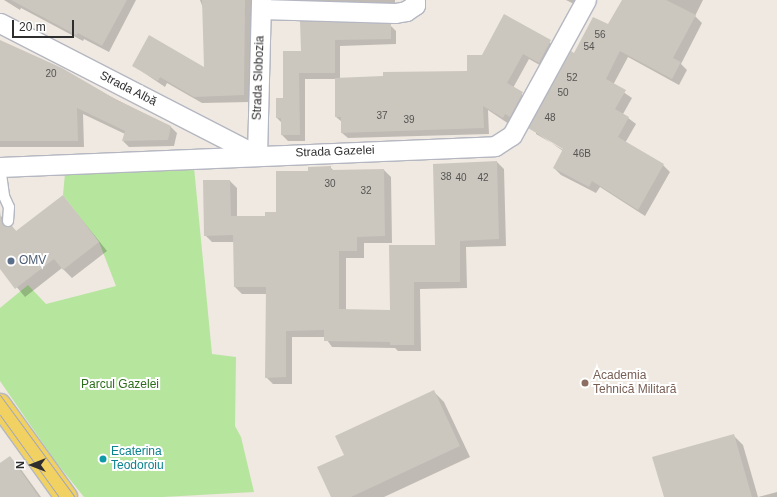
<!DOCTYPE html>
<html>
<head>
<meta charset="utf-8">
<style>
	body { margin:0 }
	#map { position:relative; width:777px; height:497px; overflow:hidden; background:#efe9e1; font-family:Arial,sans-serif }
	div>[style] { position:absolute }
	.green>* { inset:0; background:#b6e59e }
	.shadow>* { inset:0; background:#0003 }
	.building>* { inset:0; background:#cbc7bf }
	.roads { filter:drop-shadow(1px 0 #b4b7c1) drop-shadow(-1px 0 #b4b7c1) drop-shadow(0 1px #b4b7c1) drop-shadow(0 -1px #b4b7c1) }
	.lane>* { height:10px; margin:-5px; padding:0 5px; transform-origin:5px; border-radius:5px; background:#fff }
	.street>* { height:19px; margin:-9.5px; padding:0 9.5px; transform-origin:9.5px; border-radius:9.5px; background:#fff }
	.primary>* { height:22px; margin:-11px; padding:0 11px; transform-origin:11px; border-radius:11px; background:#f2d163 }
	.tram>* { height:1px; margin:-0.5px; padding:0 0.5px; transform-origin:0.5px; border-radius:0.5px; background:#a3a6b8 }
	.dots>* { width:11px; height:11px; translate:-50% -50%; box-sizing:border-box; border:2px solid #fff; border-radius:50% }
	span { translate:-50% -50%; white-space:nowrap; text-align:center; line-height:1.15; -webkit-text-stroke:4px #fff; paint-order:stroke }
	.number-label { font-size:10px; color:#555452 }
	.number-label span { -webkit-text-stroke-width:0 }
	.street-label { font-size:12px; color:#2e2e2e }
	.service-label { font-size:12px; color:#4e5e75 }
	.left { translate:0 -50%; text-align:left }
	.education-label { font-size:12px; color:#785e54 }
	.park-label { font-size:12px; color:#2c6e1b }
	.culture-label { font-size:12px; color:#0d838f }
	.north { position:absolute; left:12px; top:445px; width:40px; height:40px; -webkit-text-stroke:3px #fff; paint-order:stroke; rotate:270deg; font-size:11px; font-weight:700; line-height:16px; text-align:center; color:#2e2e2e }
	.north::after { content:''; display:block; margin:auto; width:14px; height:18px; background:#2e2e2e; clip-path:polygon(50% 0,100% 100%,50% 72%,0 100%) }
	.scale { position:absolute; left:12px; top:20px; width:62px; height:18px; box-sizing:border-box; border:2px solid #2e2e2e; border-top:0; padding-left:5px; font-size:12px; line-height:14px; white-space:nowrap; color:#2e2e2e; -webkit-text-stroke:3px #fff; paint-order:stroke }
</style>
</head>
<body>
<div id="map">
	<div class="green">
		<i style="clip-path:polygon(193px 157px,212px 354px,236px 357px,235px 426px,241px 437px,254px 492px,163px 497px,84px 497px,55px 461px,0 381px,0 308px,28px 285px,46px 304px,116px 286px,99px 242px,63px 195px,66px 162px)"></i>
	</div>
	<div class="shadow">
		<i style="clip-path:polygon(4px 0,136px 0,109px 52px,84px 39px,83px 41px,21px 8px,20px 10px)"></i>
		<i style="clip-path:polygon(200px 0,252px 0,250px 102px,202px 103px,167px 83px,165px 87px,134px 66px,205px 69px,203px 8px)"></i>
		<i style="clip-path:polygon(304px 0,395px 0,395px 7px,309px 5px)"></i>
		<i style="clip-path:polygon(566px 0,581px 0,578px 6px)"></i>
		<i style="clip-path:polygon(evenodd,631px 0,703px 0,695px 16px,702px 23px,681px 64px,687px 70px,679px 85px,628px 57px,613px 85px,632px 98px,623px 114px,636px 124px,625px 143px,663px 165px,670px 172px,645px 216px,600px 187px,596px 193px,561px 175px,554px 168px,563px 151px,530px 128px,575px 54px,608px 26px,631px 0,536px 131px,568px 150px,567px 152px,536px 134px,536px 131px)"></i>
		<i style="clip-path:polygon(504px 15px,557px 47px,545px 68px,529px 59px,513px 88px,528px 99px,509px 124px,488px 110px,489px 134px,348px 138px,342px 133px,342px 122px,336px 117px,336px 79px,305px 79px,305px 141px,288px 141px,282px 135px,282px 123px,277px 118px,302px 52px,301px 22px,390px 25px,396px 31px,396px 44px,340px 46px,340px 79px,468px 72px,482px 56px)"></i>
		<i style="clip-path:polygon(0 41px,171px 127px,177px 133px,174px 146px,129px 147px,123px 141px,125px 134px,83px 114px,84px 147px,0 147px)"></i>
		<i style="clip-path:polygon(497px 162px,504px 169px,506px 246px,466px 247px,467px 288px,420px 289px,421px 351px,398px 351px,395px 348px,332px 347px,325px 337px,292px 337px,292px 384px,273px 384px,266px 377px,267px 294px,242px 294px,235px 287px,234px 242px,212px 242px,205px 235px,230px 181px,237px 188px,237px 217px,266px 217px,277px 213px,309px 172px,330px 167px,334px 171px,384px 170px,391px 177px,392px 243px,364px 243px,364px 258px,346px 258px,346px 310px,391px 311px)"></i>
		<i style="clip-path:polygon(63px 196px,107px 251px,72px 278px,62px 268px,25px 297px,0 267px,0 218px,2px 216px,17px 232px)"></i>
		<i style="clip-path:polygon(434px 392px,444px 402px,470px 457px,384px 497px,332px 497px,345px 455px)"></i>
		<i style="clip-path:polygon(733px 435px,743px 445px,758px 497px,665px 497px)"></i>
		<i style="clip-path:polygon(10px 457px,20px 468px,41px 497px,0 497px,0 464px)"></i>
		<i style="clip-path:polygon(777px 492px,777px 497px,758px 497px)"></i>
	</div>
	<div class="building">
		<i style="clip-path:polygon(11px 0,127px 0,102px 46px,78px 33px,76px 35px)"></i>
		<i style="clip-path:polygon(202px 0,245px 0,244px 95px,194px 97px,160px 77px,158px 81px,132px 66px,149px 35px,204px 67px)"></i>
		<i style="clip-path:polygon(622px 0,666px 0,696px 15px,673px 58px,681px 62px,672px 79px,620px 51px,606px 79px,626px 90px,615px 109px,629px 117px,618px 137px,664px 164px,638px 210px,592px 181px,589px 187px,553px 168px,563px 149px,528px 128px,571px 51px,574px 53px,593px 17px,608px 24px)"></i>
		<i style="clip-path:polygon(504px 14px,551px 40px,539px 63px,523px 54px,507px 83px,523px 92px,510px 117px,505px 114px,503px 118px,483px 106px,484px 128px,341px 133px,341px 117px,335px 117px,335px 78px,383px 76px,383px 72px,467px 71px,467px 55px,482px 55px)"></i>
		<i style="clip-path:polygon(300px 21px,391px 24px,391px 39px,335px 40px,335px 73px,299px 73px,300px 135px,281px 135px,281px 118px,276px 118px,276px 98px,283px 98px,283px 51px,301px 51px)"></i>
		<i style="clip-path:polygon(0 40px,62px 68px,117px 100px,171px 126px,168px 140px,122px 141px,125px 131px,77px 108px,78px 141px,0 141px)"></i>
		<i style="clip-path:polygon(497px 161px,499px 239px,460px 241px,460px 282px,414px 282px,414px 345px,390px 345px,390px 342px,324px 341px,324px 330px,286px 331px,286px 377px,265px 378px,266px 287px,234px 287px,233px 235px,204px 236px,203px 180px,230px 180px,231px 216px,265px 216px,265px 212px,276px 212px,276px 171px,308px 171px,308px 167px,331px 166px,331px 170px,384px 169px,385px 236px,357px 237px,357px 251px,339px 251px,339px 309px,390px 310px,389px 245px,435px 245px,433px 164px)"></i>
		<i style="clip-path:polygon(63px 195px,99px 242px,63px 270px,54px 259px,15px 289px,0 269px,0 211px,2px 224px,7px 227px,12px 226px,16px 231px)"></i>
		<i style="clip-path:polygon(434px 390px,460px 446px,351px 497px,331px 497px,317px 467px,344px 455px,335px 436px)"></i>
		<i style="clip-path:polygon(734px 434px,752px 497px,664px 497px,652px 457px)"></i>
		<i style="clip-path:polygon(10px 456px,39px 497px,0 497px,0 463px)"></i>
	</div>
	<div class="roads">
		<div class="lane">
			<i style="left:0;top:167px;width:29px;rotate:82deg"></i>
			<i style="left:4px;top:196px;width:12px;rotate:66deg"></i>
			<i style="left:9px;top:207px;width:14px;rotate:94deg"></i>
		</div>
		<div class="street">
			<i style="left:261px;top:9px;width:134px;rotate:1.7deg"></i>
			<i style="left:395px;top:13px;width:11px;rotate:-10deg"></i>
			<i style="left:406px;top:11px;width:11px;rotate:-34deg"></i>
			<i style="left:415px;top:5px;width:5px;rotate:-90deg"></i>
			<i style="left:0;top:23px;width:289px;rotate:27.2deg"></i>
			<i style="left:257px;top:155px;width:155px;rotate:-88.5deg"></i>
			<i style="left:0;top:167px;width:495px;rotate:-2.4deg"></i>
			<i style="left:495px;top:146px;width:20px;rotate:-33deg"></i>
			<i style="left:512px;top:135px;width:154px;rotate:-61.3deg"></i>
		</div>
		<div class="primary">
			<i style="left:0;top:405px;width:113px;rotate:54.3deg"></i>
		</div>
	</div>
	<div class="tram">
		<i style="left:0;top:395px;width:127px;rotate:53.7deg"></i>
		<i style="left:0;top:415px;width:101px;rotate:54.3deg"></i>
	</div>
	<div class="dots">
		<i style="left:11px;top:261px;background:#5c6f8a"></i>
		<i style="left:585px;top:383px;background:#8d6e63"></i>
		<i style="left:103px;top:459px;background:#0f9aa8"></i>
	</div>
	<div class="number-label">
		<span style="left:600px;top:35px">56</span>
		<span style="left:589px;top:47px">54</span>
		<span style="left:51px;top:74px">20</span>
		<span style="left:572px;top:78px">52</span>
		<span style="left:563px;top:93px">50</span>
		<span style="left:382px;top:116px">37</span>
		<span style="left:550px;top:118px">48</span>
		<span style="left:409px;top:120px">39</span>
		<span style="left:582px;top:154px">46B</span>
		<span style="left:446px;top:177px">38</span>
		<span style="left:461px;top:178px">40</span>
		<span style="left:483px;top:178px">42</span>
		<span style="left:330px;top:184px">30</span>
		<span style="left:366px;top:191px">32</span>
	</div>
	<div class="street-label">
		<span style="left:259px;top:78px;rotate:-88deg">Strada Slobozia</span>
		<span style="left:128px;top:89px;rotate:27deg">Strada Albă</span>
		<span style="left:335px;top:152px;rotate:-2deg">Strada Gazelei</span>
	</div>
	<div class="service-label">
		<span class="left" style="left:19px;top:261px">OMV</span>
	</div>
	<div class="education-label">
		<span class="left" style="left:593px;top:383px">Academia<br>Tehnică Militară</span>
	</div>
	<div class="park-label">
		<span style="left:120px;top:385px">Parcul Gazelei</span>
	</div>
	<div class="culture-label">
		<span class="left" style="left:111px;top:459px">Ecaterina<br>Teodoroiu</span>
	</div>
	<div class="north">N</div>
	<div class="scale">20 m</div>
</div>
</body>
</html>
